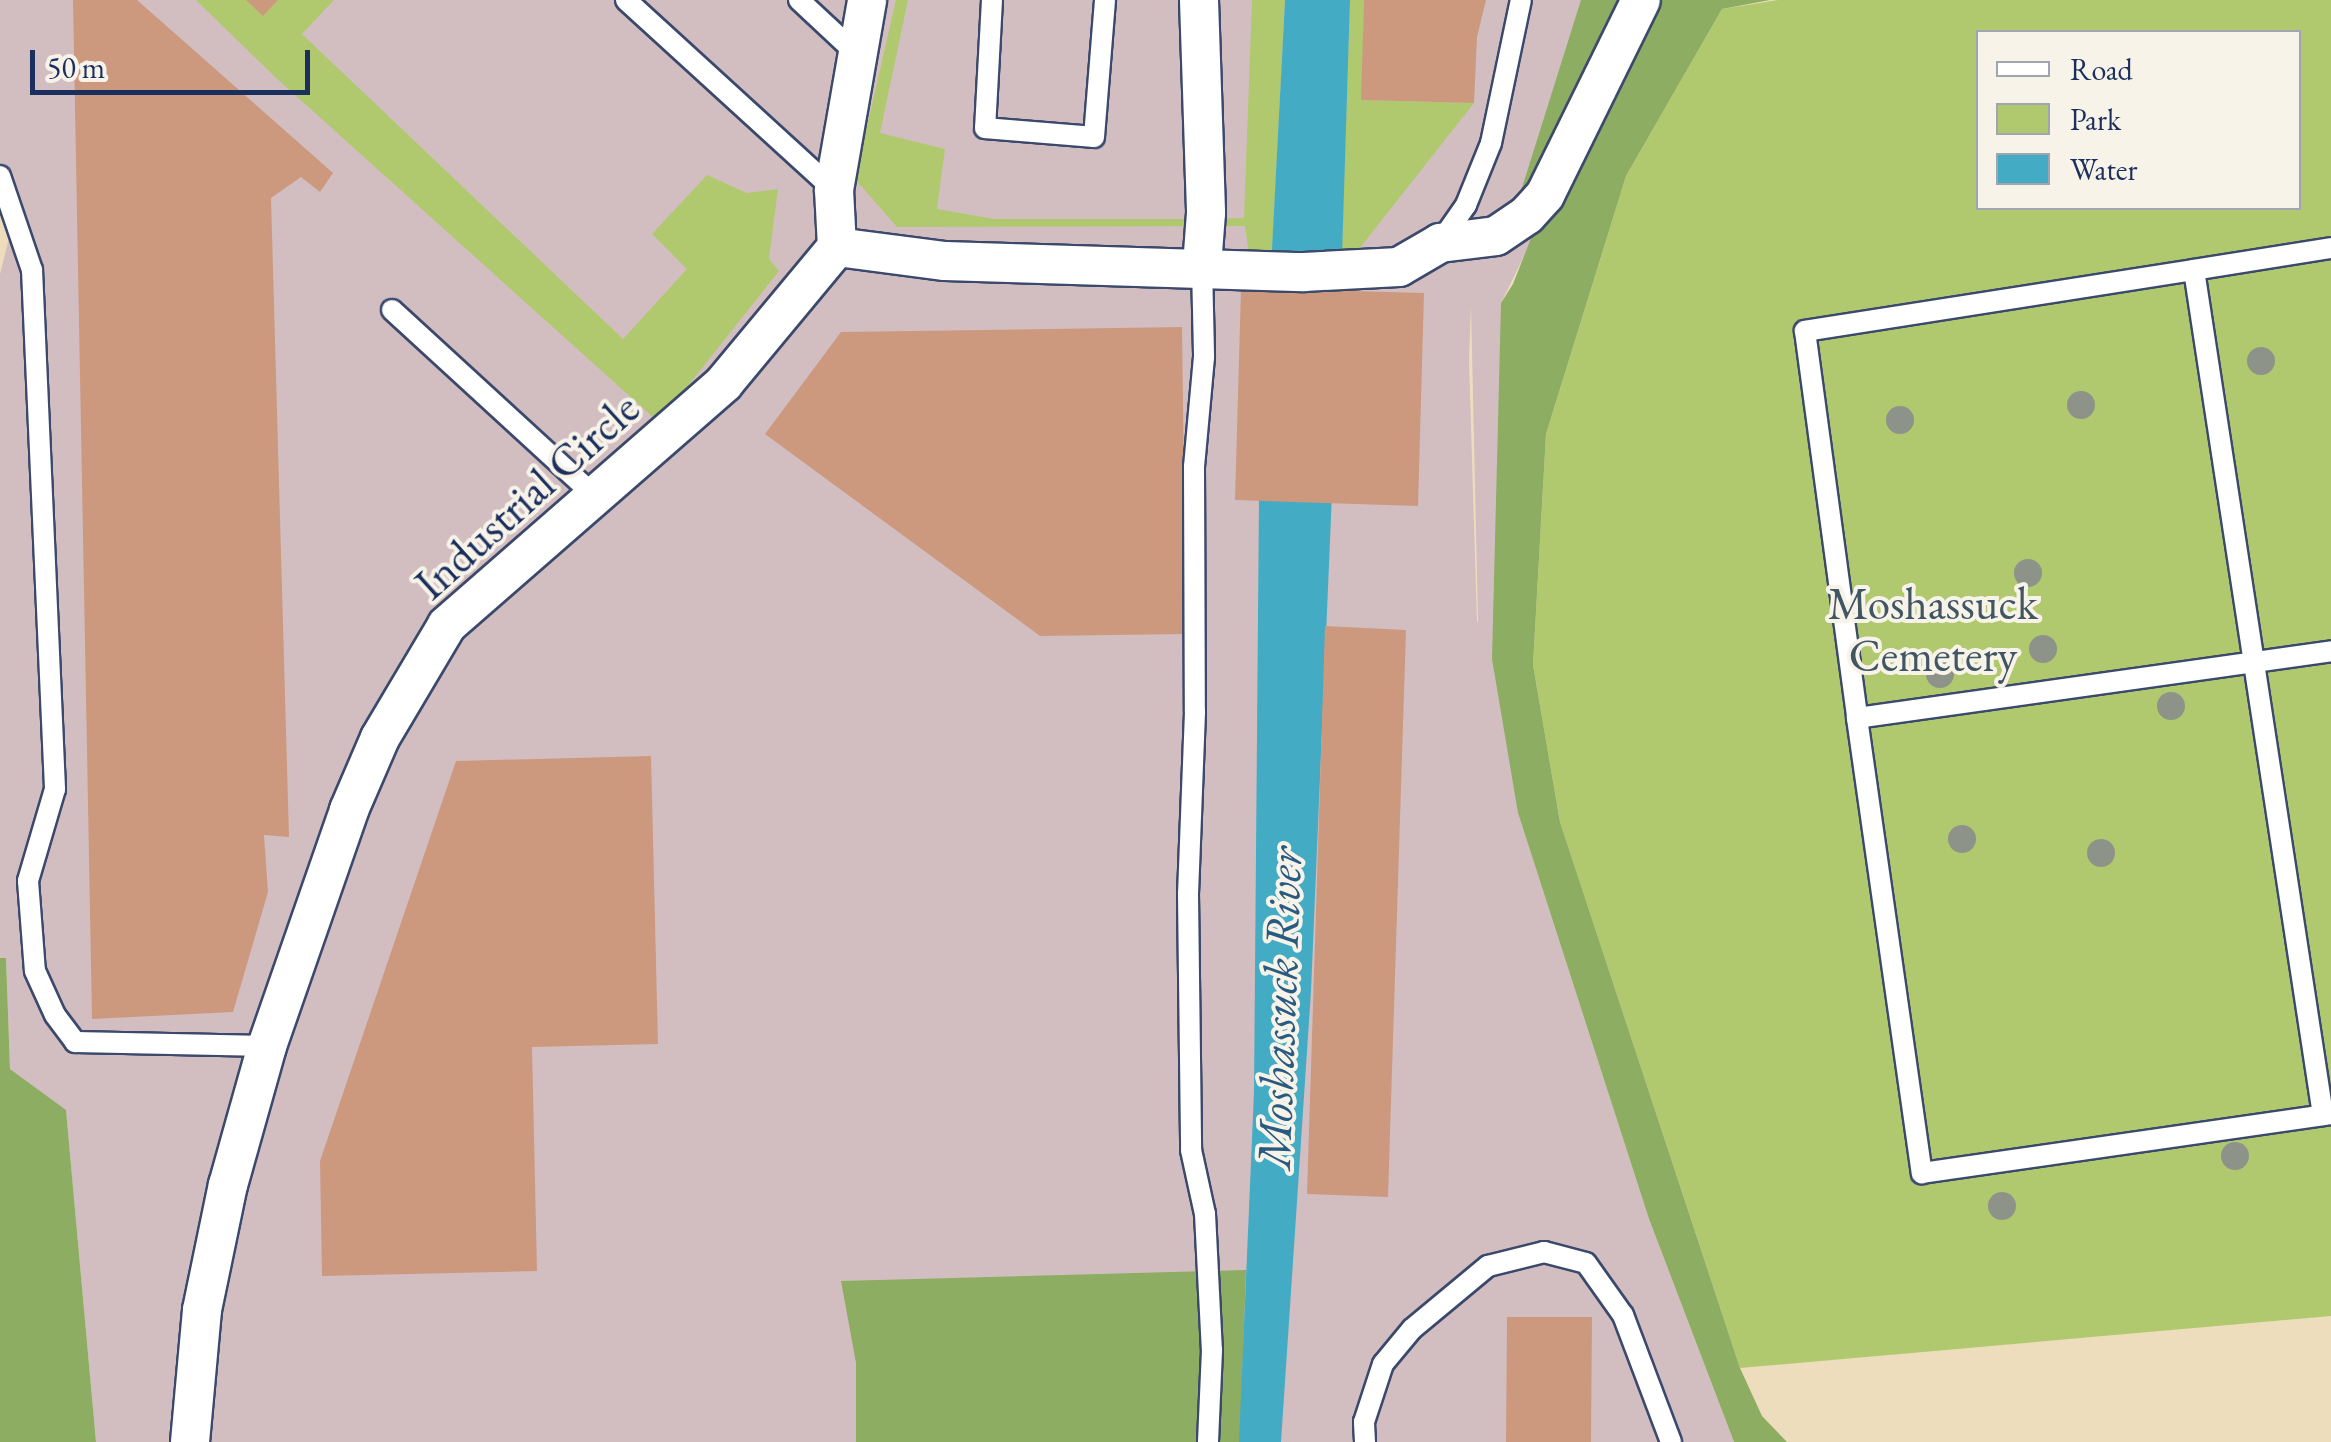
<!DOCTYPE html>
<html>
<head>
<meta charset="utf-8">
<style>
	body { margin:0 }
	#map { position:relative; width:2331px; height:1442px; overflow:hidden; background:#eeddbc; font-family:"EB Garamond",serif }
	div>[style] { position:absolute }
	.industrial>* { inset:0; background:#d2bec1 }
	.green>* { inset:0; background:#b0c96f }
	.forest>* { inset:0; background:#8cad62 }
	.water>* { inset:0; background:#43abc3 }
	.building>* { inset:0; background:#cc997f }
	.roads { filter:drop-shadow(2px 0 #3b496c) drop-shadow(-2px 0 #3b496c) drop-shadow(0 2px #3b496c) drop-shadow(0 -2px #3b496c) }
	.service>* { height:20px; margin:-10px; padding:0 10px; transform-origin:10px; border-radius:10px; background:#fff }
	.minor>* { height:38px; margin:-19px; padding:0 19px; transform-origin:19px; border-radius:19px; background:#fff }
	.trees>* { width:28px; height:28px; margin:-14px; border-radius:50%; background:#8e938a }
	span { translate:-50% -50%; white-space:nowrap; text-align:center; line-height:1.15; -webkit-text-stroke:8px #f7f3e8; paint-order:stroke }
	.street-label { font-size:45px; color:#1b2f5e }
	.park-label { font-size:45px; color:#405662 }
	.water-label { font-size:48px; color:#295a81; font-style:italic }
	.legend { position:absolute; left:1976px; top:30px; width:325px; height:180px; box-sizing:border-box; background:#f7f3e8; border:2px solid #9fa5b1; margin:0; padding:12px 18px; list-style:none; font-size:30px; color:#1b2f5e }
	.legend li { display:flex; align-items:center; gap:20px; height:50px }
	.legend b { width:50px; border:2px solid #9fa5b1 }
	.scale { position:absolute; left:30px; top:50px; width:280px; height:45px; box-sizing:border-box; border:5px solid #1b2f5e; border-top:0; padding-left:12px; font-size:30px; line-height:35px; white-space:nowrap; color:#1b2f5e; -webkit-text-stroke:8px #f7f3e8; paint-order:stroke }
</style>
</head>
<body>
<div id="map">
	<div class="industrial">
		<i style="clip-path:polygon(evenodd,0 0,1285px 0,1270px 279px,1350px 0,1650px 0,1501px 303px,1518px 813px,1649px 1219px,1734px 1442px,96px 1442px,66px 1111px,10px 1069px,6px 958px,0 958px,0 274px,9px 238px,0 191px,0 0,1471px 307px,1478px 621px,1477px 622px,1469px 360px,1471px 307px)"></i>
	</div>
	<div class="green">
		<i style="clip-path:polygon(196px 0,334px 0,302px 34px,623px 339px,687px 269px,652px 234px,707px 175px,747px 193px,778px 189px,769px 259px,779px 271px,687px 387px,654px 418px,275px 77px)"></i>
		<i style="clip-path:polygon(896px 0,908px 0,880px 133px,945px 149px,937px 209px,994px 219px,1194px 219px,1244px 218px,1252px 0,1285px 0,1272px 255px,1249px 254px,1245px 226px,897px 227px,855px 179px)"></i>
		<i style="clip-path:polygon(1350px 0,1364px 0,1362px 100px,1474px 103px,1341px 272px)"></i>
		<i style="clip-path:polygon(evenodd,1778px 0,2331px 0,2331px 1316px,1740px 1368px,1560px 822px,1533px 665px,1546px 434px,1626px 176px,1722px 9px,1778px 0,1978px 32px,2298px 32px,2298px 208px,1978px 208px,1978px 32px)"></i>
	</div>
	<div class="forest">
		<i style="clip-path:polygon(1581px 0,1770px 0,1722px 9px,1626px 176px,1546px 434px,1533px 665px,1560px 822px,1740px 1368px,1762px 1416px,1787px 1442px,1734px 1442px,1649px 1219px,1518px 813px,1492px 659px,1501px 303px,1513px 284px,1556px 175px,1510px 226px)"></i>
		<i style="clip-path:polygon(0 958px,6px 958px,10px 1069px,66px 1110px,96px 1442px,0 1442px)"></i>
		<i style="clip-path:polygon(1246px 1270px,1240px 1442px,856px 1442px,856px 1363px,841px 1281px)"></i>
	</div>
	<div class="water">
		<i style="clip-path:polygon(1285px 0,1350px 0,1342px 256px,1311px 991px,1281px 1442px,1239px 1442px,1254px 1092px,1259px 497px)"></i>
	</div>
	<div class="building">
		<i style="clip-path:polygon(73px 0,137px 0,333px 173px,320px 192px,301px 177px,271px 198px,289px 837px,264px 835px,268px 892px,233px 1012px,92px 1019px)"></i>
		<i style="clip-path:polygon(246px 0,278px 0,263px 16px)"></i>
		<i style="clip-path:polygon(1364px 0,1486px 0,1477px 37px,1474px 103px,1361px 100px)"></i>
		<i style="clip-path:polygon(1241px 288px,1424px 293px,1418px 506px,1235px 500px)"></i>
		<i style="clip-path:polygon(1182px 327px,1186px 634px,1040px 636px,765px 434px,841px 332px)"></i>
		<i style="clip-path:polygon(1325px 626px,1406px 630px,1388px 1197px,1307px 1194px)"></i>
		<i style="clip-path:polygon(651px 756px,658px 1044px,532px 1047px,537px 1271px,322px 1276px,320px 1161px,456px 761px)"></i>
		<i style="clip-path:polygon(1507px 1317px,1592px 1317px,1591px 1442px,1506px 1442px)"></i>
	</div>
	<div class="roads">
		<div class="service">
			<i style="left:626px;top:0;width:282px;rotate:42.4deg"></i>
			<i style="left:799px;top:0;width:79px;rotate:43deg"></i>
			<i style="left:992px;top:0;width:128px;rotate:93.1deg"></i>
			<i style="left:985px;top:128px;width:109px;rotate:4.7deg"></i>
			<i style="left:1094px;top:137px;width:137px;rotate:-85.4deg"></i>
			<i style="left:0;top:176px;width:99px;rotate:71.2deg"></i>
			<i style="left:32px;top:270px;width:520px;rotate:87.46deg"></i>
			<i style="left:55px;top:789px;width:96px;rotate:106.4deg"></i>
			<i style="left:28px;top:881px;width:90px;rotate:85.6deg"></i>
			<i style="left:35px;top:971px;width:48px;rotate:65.6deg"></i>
			<i style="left:55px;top:1015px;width:34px;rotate:53deg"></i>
			<i style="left:75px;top:1042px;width:192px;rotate:1.2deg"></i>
			<i style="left:1441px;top:241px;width:44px;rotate:-55.2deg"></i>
			<i style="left:1466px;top:205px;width:67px;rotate:-68deg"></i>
			<i style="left:1491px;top:143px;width:146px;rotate:-78.2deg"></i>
			<i style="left:2331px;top:248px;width:139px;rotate:170.9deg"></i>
			<i style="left:2194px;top:270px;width:855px;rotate:81.32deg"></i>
			<i style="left:2323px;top:1115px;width:8px;rotate:-7deg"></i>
			<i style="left:1202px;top:266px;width:91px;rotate:88.7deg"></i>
			<i style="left:1204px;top:357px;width:109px;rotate:95.2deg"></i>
			<i style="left:1194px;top:466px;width:246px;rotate:89.8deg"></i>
			<i style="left:1195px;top:712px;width:182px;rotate:92.2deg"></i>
			<i style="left:1188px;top:894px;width:256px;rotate:89.3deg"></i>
			<i style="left:1191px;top:1150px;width:66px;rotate:77.7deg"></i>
			<i style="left:1205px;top:1214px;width:136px;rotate:87.1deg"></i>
			<i style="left:1212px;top:1350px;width:92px;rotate:92.5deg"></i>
			<i style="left:2194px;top:270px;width:394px;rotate:171.1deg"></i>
			<i style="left:1805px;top:331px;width:390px;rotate:82.3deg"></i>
			<i style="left:1857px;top:718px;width:479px;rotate:-8deg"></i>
			<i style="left:392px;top:310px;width:275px;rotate:42.5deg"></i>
			<i style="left:1857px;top:718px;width:460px;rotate:81.9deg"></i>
			<i style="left:1922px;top:1173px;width:405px;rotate:-8.2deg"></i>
			<i style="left:1365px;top:1442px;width:20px;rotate:-93deg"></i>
			<i style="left:1364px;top:1422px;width:61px;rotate:-71.9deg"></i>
			<i style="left:1383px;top:1364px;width:45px;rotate:-50.4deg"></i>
			<i style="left:1412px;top:1329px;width:99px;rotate:-39.7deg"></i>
			<i style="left:1488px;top:1266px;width:58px;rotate:-14deg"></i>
			<i style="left:1544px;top:1252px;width:43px;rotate:14.7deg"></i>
			<i style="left:1586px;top:1263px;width:64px;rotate:54.6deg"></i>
			<i style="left:1623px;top:1315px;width:136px;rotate:69.3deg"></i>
		</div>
		<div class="minor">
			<i style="left:1199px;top:0;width:213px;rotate:88.1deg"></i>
			<i style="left:1206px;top:213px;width:53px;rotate:94.3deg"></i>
			<i style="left:837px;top:247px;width:109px;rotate:7.4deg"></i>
			<i style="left:945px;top:261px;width:359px;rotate:1.8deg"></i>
			<i style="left:1304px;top:272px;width:95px;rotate:-3deg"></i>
			<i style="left:1399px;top:267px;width:48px;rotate:-30.3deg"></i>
			<i style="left:1440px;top:243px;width:56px;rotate:-7.1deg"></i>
			<i style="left:1496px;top:236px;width:37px;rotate:-34deg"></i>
			<i style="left:1527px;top:215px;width:27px;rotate:-48deg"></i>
			<i style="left:1545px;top:195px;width:217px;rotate:-63.8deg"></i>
			<i style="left:190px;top:1442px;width:133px;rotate:-84.8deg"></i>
			<i style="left:202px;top:1310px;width:128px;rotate:-78.3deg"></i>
			<i style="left:228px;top:1185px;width:144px;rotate:-74.3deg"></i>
			<i style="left:267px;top:1046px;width:250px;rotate:-70.8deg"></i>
			<i style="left:349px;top:810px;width:78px;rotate:-66.7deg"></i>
			<i style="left:380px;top:738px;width:131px;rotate:-59.3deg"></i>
			<i style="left:447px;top:625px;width:368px;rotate:-41.1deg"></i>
			<i style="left:724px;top:383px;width:177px;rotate:-50.3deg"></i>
			<i style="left:837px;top:247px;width:57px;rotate:-93deg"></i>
			<i style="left:834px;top:190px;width:193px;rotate:-80.1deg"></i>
		</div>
	</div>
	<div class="trees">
		<i style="left:2261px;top:361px"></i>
		<i style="left:2081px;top:405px"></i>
		<i style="left:1900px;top:420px"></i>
		<i style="left:2028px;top:573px"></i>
		<i style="left:2043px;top:649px"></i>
		<i style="left:1940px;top:674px"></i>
		<i style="left:2171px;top:706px"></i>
		<i style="left:1962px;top:839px"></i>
		<i style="left:2101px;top:853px"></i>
		<i style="left:2235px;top:1156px"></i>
		<i style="left:2002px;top:1206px"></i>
	</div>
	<div class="street-label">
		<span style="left:527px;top:496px;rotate:-42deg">Industrial Circle</span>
	</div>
	<div class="park-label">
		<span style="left:1933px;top:630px">Moshassuck<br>Cemetery</span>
	</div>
	<div class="water-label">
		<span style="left:1279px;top:1008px;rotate:-88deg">Moshassuck River</span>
	</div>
	<ul class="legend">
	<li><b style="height:12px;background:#fff"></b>Road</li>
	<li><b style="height:28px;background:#b0c96f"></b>Park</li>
	<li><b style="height:28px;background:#43abc3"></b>Water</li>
	</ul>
	<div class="scale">50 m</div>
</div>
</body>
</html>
